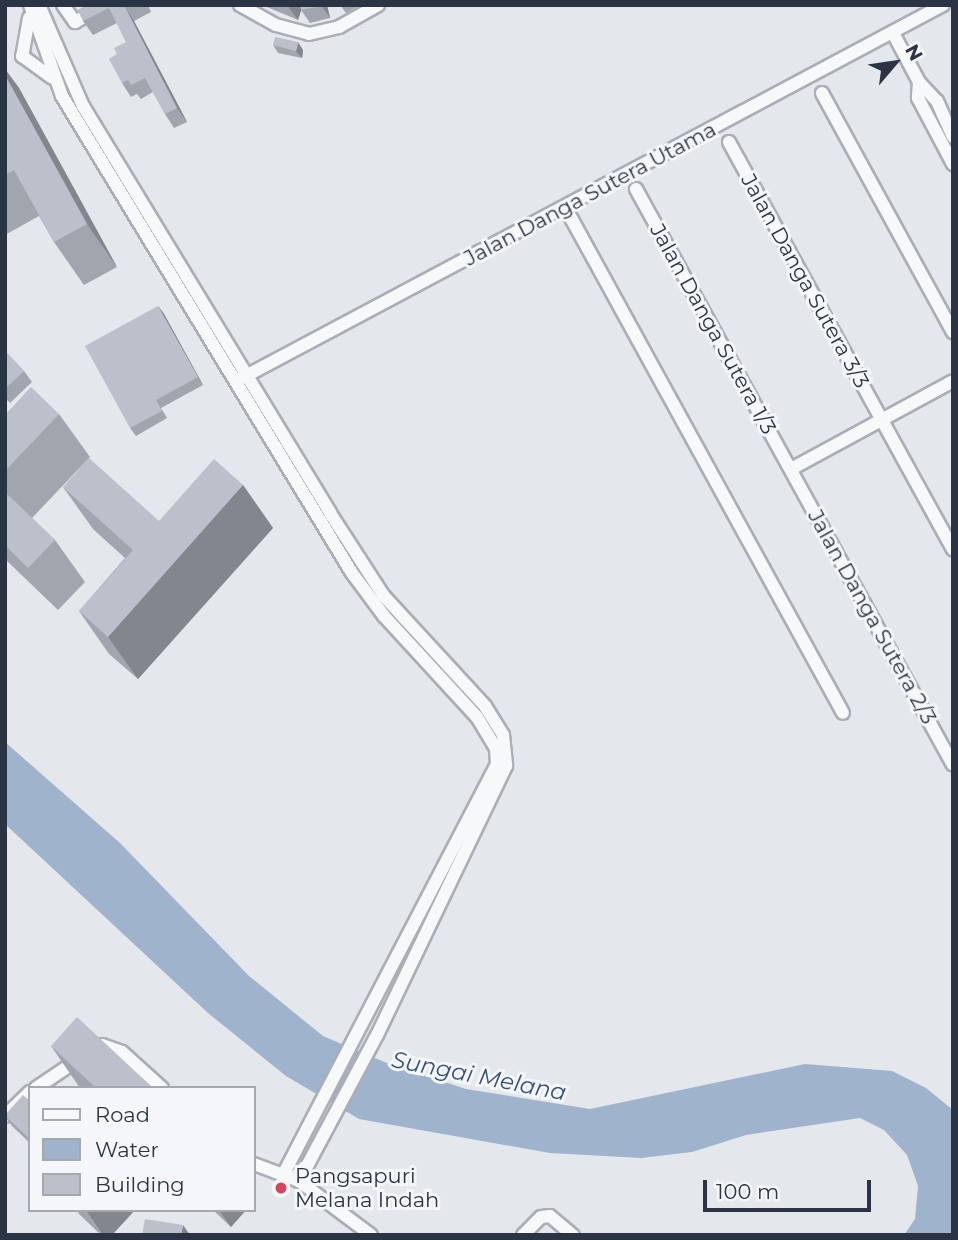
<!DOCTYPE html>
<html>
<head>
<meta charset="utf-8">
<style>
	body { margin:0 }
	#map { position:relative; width:958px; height:1240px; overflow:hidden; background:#e4e7ec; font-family:Montserrat,sans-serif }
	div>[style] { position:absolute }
	.water>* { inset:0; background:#9fb4cc }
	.roads { filter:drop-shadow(2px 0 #a9aeb7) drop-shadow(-2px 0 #a9aeb7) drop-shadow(0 2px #a9aeb7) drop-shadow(0 -2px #a9aeb7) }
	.minor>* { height:12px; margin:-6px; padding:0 6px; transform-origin:6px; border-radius:6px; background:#f7f8fa }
	.wall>* { inset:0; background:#a1a5ae }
	.shaded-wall>* { inset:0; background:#83868d }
	.building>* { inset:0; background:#bbc0ca }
	.dots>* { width:19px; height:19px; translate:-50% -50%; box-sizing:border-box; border:4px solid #f4f6f9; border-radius:50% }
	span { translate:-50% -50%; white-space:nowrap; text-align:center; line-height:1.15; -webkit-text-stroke:6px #f4f6f9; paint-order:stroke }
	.street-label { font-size:21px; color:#2b3445 }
	.poi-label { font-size:21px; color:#2b3445 }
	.left { translate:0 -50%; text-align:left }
	.water-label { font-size:23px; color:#34527a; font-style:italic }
	.frame { position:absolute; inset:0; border:7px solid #2b3445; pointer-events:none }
	.legend { position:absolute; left:28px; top:1086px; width:228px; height:126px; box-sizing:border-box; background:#f4f6f9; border:2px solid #a4a8b1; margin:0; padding:9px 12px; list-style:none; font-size:21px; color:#2b3445 }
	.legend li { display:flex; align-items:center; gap:14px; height:35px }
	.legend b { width:35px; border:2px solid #a4a8b1 }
	.north { position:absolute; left:860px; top:28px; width:70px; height:70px; -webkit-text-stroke:5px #f4f6f9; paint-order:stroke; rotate:61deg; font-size:19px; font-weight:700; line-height:28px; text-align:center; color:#2b3445 }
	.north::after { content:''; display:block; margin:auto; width:24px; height:32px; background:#2b3445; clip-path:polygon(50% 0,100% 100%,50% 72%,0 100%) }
	.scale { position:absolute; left:703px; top:1180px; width:168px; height:32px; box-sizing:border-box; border:4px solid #2b3445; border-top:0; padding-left:9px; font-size:21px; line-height:24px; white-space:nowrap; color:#2b3445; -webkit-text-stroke:5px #f4f6f9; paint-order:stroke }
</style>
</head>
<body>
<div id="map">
	<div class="water">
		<i style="clip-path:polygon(5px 742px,120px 843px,249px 976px,323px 1036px,389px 1064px,466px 1089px,590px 1109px,805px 1064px,892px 1071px,926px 1088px,953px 1110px,953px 1235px,904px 1235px,915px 1219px,918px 1186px,907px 1155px,884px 1130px,860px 1118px,746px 1135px,692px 1152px,641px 1158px,550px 1153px,359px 1119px,286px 1076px,208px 1013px,5px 824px)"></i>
	</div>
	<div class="roads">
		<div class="minor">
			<i style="left:30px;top:5px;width:96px;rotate:70.6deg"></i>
			<i style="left:62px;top:96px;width:558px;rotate:58.7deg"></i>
			<i style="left:352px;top:573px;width:54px;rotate:53.3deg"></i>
			<i style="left:384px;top:616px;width:137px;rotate:47.4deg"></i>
			<i style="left:477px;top:717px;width:37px;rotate:59deg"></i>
			<i style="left:496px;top:749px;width:15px;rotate:86deg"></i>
			<i style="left:497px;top:764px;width:462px;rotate:117.5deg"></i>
			<i style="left:39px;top:5px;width:110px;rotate:66.5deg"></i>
			<i style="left:83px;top:106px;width:476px;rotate:58.7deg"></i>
			<i style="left:330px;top:513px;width:98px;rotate:57.1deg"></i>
			<i style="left:383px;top:595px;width:151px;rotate:47.4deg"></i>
			<i style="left:485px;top:706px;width:34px;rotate:58deg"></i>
			<i style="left:503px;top:735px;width:31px;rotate:84deg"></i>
			<i style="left:506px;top:766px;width:298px;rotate:115.6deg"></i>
			<i style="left:377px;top:1035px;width:166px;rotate:118.1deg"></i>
			<i style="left:63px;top:5px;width:21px;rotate:55deg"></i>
			<i style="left:75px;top:22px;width:34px;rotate:-30deg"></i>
			<i style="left:240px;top:5px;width:41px;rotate:29.1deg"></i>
			<i style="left:276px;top:25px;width:34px;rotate:15deg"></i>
			<i style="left:309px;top:34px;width:31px;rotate:-13deg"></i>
			<i style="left:339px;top:27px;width:45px;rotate:-29.4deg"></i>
			<i style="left:29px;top:18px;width:39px;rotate:100deg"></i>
			<i style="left:22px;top:56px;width:37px;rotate:36deg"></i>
			<i style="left:893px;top:33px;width:55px;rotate:62deg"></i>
			<i style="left:919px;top:82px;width:26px;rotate:47deg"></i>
			<i style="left:937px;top:101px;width:39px;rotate:66deg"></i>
			<i style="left:919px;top:82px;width:16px;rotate:94deg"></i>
			<i style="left:918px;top:98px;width:75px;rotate:62.1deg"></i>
			<i style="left:822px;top:93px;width:273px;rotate:61.3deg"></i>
			<i style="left:729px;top:142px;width:465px;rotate:61.2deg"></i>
			<i style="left:636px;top:189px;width:657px;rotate:61.17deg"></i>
			<i style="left:565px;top:207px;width:577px;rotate:61.22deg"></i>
			<i style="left:242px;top:378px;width:794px;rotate:-28.02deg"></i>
			<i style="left:791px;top:469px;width:184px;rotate:-28.5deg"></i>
			<i style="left:95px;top:1049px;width:8px;rotate:-30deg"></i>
			<i style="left:102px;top:1045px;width:21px;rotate:19deg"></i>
			<i style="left:122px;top:1052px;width:54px;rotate:42deg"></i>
			<i style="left:36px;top:1088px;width:52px;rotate:-34deg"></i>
			<i style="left:5px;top:1116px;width:35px;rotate:-44deg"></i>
			<i style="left:254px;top:1164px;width:48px;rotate:20.7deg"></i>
			<i style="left:299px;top:1181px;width:90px;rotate:36.9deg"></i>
			<i style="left:523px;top:1235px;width:25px;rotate:-45deg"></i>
			<i style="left:541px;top:1217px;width:9px;rotate:-6deg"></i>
			<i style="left:550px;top:1216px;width:30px;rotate:40deg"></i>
		</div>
	</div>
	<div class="wall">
		<i style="clip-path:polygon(88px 5px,148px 5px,151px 12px,134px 21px,187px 122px,174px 128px,165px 114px,153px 92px,141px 99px,137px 94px,131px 97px,122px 83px,117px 54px,126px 42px,117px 23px,93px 35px,83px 21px)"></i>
		<i style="clip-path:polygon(262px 5px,327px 5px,330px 18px,310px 23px,301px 10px,298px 20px)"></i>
		<i style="clip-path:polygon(340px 5px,360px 5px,346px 13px)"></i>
		<i style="clip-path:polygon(273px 45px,303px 50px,302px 58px,278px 53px)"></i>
		<i style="clip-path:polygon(5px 69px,19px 88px,117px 267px,84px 285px,54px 242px,39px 216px,5px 235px)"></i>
		<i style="clip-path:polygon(158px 306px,164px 314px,203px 385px,161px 408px,167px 418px,136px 436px,130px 428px)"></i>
		<i style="clip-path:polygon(5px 351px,24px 371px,32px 382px,10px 403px,5px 398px)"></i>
		<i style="clip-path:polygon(59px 414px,90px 457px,32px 518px,55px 540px,85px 582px,58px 610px,5px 559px,5px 415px)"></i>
		<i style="clip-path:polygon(243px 485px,273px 528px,138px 679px,109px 654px,79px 611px,125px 558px,93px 529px,63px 487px,159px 521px)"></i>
		<i style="clip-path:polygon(51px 1046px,153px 1088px,80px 1088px)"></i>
		<i style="clip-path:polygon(30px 1101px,30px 1143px,13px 1127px,5px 1117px)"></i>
		<i style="clip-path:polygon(76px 1210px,135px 1210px,112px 1235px,101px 1235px,79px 1214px)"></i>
		<i style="clip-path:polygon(213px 1210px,246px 1210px,231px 1227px)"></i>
	</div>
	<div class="shaded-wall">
		<i style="clip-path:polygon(290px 5px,303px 5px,298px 20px,289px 8px)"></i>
		<i style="clip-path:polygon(321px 5px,327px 5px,330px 18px)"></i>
		<i style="clip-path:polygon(125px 7px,134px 21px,187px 122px,177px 108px)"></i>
		<i style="clip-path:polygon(298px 42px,303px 50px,302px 58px,296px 51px)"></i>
		<i style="clip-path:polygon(5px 69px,19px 88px,117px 267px,87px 224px,5px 75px)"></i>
		<i style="clip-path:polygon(158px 306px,164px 314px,203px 385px,198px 377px)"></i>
		<i style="clip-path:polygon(243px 485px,273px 528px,138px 679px,108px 637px)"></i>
		<i style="clip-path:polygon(86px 1210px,135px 1210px,112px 1235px,103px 1235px)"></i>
		<i style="clip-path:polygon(219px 1210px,246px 1210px,231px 1227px)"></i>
		<i style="clip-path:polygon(183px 1225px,190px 1235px,181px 1235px)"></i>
	</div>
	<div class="building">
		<i style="clip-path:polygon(88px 5px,128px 5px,125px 7px,177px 108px,165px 114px,145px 78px,131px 85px,128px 80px,122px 83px,109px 59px,117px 54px,114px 48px,126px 42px,109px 8px,83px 21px,78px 11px)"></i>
		<i style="clip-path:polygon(300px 5px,321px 5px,322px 6px,301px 10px)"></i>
		<i style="clip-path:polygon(275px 37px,298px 42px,296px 51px,273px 45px)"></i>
		<i style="clip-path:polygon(5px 75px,87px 224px,54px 242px,14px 170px,5px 175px)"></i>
		<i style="clip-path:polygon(158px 306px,198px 377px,156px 400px,162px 411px,130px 428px,85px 346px)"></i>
		<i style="clip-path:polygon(5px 351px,24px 371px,5px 389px)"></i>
		<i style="clip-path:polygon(31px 387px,59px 414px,5px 471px,5px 415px)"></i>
		<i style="clip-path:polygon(89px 458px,159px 521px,214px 459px,243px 485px,108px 637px,79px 611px,133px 550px,63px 487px)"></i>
		<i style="clip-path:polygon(5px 492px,55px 540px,28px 568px,5px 545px)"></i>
		<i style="clip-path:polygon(77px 1017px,153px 1088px,96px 1088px,51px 1046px)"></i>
		<i style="clip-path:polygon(23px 1095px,30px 1101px,30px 1139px,5px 1116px,5px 1115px)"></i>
		<i style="clip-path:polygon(145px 1219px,183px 1225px,181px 1235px,142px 1235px)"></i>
	</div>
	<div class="dots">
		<i style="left:281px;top:1188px;background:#d1495b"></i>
	</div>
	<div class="street-label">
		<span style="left:590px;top:194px;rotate:-28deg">Jalan Danga Sutera Utama</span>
		<span style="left:805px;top:281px;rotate:61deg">Jalan Danga Sutera 3/3</span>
		<span style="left:713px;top:329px;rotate:61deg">Jalan Danga Sutera 1/3</span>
		<span style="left:872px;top:617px;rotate:61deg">Jalan Danga Sutera 2/3</span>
	</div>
	<div class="poi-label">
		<span class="left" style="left:295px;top:1188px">Pangsapuri<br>Melana Indah</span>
	</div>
	<div class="water-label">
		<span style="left:479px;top:1076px;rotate:11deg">Sungai Melana</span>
	</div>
	<div class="frame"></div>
	<ul class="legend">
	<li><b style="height:9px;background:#f7f8fa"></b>Road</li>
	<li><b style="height:19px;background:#9fb4cc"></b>Water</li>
	<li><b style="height:19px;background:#bbc0ca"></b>Building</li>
	</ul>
	<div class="north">N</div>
	<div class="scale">100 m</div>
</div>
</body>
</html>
